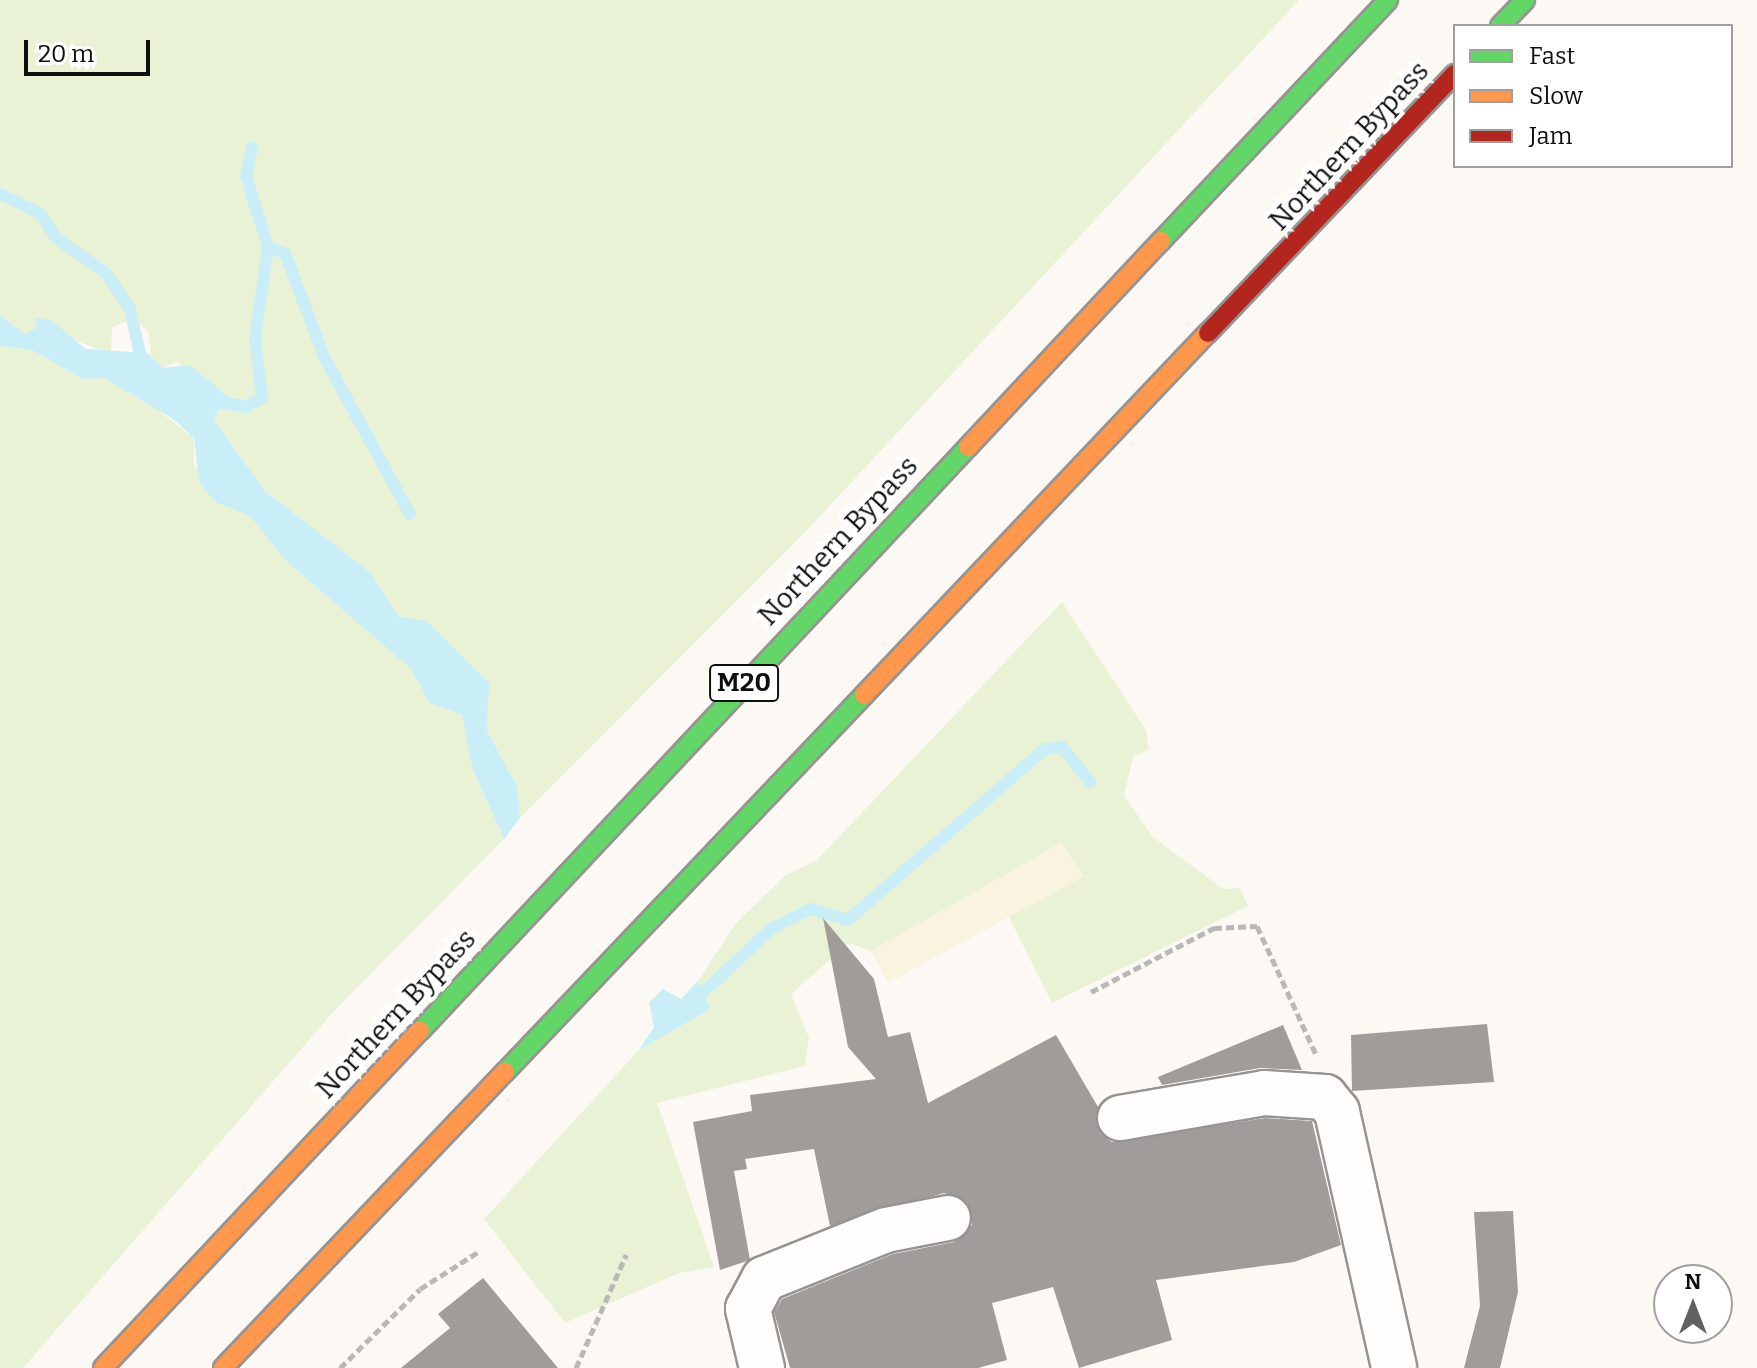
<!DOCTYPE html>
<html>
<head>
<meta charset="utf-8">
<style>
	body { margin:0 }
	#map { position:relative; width:1757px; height:1368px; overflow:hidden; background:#fcf9f4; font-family:Bitter,serif }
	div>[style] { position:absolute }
	.farmland>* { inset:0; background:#f9f3e0 }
	.green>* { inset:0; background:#e9f2d4 }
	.water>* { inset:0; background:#caeef8 }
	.stream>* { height:12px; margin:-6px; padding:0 6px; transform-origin:6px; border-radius:6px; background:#caeef8 }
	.building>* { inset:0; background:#a09c99 }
	.path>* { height:5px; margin-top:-2.5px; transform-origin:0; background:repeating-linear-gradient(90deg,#b9b8b8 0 8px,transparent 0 12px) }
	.roads { filter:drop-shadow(2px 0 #969492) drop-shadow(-2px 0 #969492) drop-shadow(0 2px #969492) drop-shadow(0 -2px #969492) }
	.street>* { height:44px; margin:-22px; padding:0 22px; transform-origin:22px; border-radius:22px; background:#fffefd }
	.fast>* { height:18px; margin:-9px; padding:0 9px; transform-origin:9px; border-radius:9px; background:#63d668 }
	.slow>* { height:18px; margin:-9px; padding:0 9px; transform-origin:9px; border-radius:9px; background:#ff974d }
	.jam>* { height:18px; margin:-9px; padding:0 9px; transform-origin:9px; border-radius:9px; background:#b3261e }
	span { translate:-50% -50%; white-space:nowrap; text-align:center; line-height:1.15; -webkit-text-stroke:8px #fff; paint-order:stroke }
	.shield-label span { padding:2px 6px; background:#fff; border:2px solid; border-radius:6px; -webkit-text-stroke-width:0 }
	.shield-label { font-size:26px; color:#0f0f0f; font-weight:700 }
	.street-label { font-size:28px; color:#0f0f0f }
	.legend { position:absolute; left:1453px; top:24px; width:280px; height:144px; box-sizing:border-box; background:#fff; border:2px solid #9f9f9f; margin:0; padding:10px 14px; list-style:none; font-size:24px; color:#0f0f0f }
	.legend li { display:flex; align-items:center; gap:16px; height:40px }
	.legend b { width:40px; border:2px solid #9f9f9f }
	.north { position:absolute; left:1653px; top:1264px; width:80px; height:80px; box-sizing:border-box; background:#fff; border:2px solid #9f9f9f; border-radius:50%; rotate:0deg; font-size:22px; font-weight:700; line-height:32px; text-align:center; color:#0f0f0f }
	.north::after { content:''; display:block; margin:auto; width:28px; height:36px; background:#62615f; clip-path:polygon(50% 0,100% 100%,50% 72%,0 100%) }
	.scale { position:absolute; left:24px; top:40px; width:126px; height:36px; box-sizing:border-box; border:4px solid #0f0f0f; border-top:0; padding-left:10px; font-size:24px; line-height:28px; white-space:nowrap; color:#0f0f0f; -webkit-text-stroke:6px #fff; paint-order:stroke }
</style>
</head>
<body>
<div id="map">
	<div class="farmland">
		<i style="clip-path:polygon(1062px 843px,1084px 876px,888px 983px,871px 951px)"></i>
	</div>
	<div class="green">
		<i style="clip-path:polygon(0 0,1299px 0,809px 528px,520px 818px,517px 786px,487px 731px,488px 683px,427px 621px,398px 616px,370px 572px,265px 491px,214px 420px,217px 409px,237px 412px,177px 362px,162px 368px,152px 361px,148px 331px,132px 319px,112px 327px,111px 355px,60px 334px,51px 320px,25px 334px,0 316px)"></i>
		<i style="clip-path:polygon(0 346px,32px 350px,82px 379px,104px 378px,133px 391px,194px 438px,194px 464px,215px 502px,249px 515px,285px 560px,412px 670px,429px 703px,462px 715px,472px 768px,504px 839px,336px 1009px,23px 1368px,0 1368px)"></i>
		<i style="clip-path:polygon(1062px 602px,1146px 730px,1149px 749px,1133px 757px,1124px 796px,1153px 837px,1223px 889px,1240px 888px,1248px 906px,1052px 1003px,1009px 917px,1084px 876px,1061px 843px,871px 951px,849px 943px,791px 994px,809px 1038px,805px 1066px,657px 1103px,714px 1267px,679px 1273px,565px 1323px,484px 1219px,638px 1051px,710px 1009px,698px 981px,736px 923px,785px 876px,817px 860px)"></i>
	</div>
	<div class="water">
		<i style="clip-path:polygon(0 316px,25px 334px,36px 328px,35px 318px,51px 320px,86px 349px,148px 353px,162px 368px,189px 365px,222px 391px,238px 412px,218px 409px,214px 420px,265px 491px,370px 572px,398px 616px,427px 621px,489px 683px,487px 731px,517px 786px,520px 818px,504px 839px,472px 768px,462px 715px,429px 703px,412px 670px,285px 560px,249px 515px,215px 502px,199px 482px,194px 438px,173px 419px,104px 378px,82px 379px,32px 350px,0 346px)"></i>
		<i style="clip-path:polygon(698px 981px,710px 1009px,638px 1051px,654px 1027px,649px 1002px,663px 989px,681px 999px)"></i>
	</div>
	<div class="stream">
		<i style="left:0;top:194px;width:46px;rotate:26deg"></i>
		<i style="left:41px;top:214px;width:28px;rotate:58deg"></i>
		<i style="left:56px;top:238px;width:61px;rotate:35deg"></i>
		<i style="left:106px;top:273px;width:43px;rotate:56.3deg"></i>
		<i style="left:130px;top:309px;width:59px;rotate:77.4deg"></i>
		<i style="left:268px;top:247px;width:18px;rotate:19deg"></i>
		<i style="left:285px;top:253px;width:111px;rotate:69.4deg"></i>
		<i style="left:324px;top:357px;width:179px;rotate:61.3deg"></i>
		<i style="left:216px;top:400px;width:31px;rotate:13deg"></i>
		<i style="left:246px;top:407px;width:18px;rotate:-29deg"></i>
		<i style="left:262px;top:398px;width:60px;rotate:-96.7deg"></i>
		<i style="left:255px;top:338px;width:92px;rotate:-81.9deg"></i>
		<i style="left:268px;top:247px;width:74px;rotate:-107.2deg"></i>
		<i style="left:246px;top:176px;width:29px;rotate:-78deg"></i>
		<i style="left:693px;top:1002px;width:107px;rotate:-43.1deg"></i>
		<i style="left:771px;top:929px;width:44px;rotate:-27.1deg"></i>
		<i style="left:810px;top:909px;width:40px;rotate:16deg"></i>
		<i style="left:848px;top:920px;width:261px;rotate:-41deg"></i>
		<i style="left:1045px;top:749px;width:17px;rotate:-7deg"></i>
		<i style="left:1062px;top:747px;width:45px;rotate:51.3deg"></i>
	</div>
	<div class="building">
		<i style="clip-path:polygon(823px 918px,874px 979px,888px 1037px,910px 1032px,928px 1103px,1056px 1035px,1098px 1107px,1100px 1133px,1112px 1142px,1265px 1118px,1312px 1121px,1341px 1245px,1294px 1262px,1156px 1280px,1172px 1340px,1079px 1368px,1053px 1287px,992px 1303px,1007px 1360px,978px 1368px,790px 1368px,774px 1312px,782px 1299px,893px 1254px,954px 1242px,972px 1225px,967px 1202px,944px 1193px,830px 1226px,814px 1149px,745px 1159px,747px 1169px,734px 1171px,750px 1260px,720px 1270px,693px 1122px,752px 1111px,750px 1095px,876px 1079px,848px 1047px)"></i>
		<i style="clip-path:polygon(1487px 1024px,1494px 1082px,1352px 1091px,1351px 1035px)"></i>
		<i style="clip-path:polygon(1283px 1025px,1302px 1070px,1260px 1068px,1162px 1085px,1158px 1077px)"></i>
		<i style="clip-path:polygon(1513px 1211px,1518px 1292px,1500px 1368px,1464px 1368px,1480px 1306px,1474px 1212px)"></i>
		<i style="clip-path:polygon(483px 1278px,558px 1368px,401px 1368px,450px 1328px,438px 1314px)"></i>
	</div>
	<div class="path">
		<i style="left:1091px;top:992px;width:139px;rotate:-27.5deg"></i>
		<i style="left:1214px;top:928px;width:43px;rotate:-2.7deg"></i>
		<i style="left:1257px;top:926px;width:141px;rotate:65.3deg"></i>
		<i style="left:340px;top:1368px;width:112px;rotate:-44.6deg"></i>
		<i style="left:420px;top:1289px;width:69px;rotate:-32.5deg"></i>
		<i style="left:576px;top:1368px;width:124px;rotate:-66.1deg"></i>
	</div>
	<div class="roads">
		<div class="street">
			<i style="left:1120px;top:1118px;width:146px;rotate:-9.8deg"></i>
			<i style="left:1264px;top:1093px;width:61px;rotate:3.8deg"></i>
			<i style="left:1325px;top:1097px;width:19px;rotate:51deg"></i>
			<i style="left:1337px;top:1112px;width:262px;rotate:77.4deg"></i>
			<i style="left:762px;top:1368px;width:61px;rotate:-103.3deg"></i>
			<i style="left:748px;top:1309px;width:34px;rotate:-62deg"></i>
			<i style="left:764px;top:1279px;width:131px;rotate:-21.9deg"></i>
			<i style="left:886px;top:1230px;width:63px;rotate:-11deg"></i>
		</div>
		<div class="fast">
			<i style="left:1500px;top:26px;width:36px;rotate:-46deg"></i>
			<i style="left:1161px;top:241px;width:331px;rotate:-46.7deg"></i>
			<i style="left:420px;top:1031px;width:801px;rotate:-46.82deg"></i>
			<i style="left:505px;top:1072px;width:521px;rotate:-46.4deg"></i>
		</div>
		<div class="slow">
			<i style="left:968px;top:447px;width:282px;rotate:-46.9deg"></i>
			<i style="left:864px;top:695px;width:499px;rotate:-46.5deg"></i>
			<i style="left:103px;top:1368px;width:463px;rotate:-46.8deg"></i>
			<i style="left:223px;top:1368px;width:409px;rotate:-46.4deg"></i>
		</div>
		<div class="jam">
			<i style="left:1208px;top:333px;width:358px;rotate:-46.4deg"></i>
		</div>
	</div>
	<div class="shield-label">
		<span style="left:744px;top:683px">M20</span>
	</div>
	<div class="street-label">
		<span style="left:1349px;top:146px;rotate:-47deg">Northern Bypass</span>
		<span style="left:838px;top:541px;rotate:-47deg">Northern Bypass</span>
		<span style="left:396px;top:1014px;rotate:-47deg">Northern Bypass</span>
	</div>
	<ul class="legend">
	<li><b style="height:10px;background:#63d668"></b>Fast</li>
	<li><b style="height:10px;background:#ff974d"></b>Slow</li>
	<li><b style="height:10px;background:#b3261e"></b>Jam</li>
	</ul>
	<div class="north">N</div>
	<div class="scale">20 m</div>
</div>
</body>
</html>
